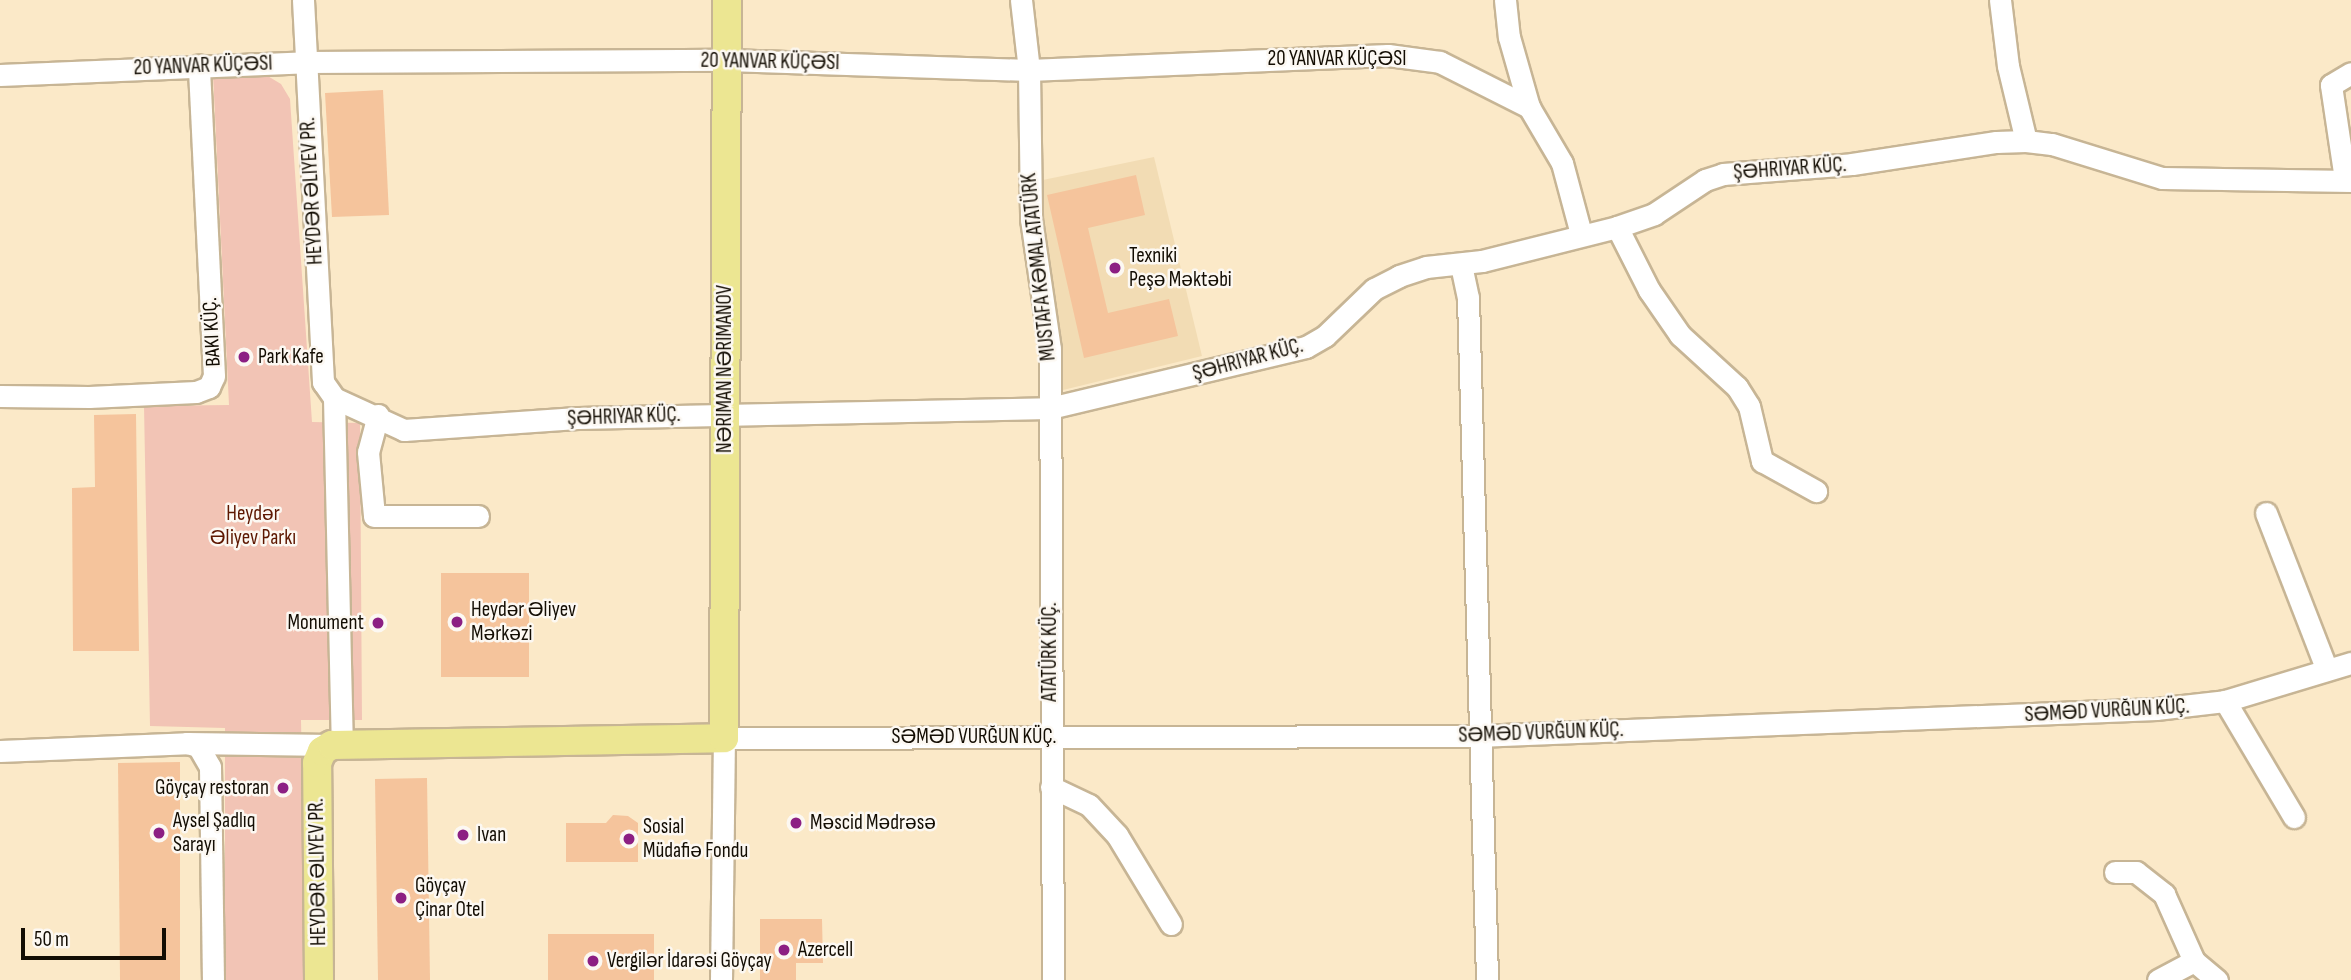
<!DOCTYPE html>
<html>
<head>
<meta charset="utf-8">
<style>
	body { margin:0 }
	#map { position:relative; width:2351px; height:980px; overflow:hidden; background:#fbe9c8; font-family:"Sofia Sans Condensed",sans-serif }
	div>[style] { position:absolute }
	.built>* { inset:0; background:#f2dcb4 }
	.green>* { inset:0; background:#f2c4b5 }
	.building>* { inset:0; background:#f5c49c }
	.roads { filter:drop-shadow(2px 0 #c7b595) drop-shadow(-2px 0 #c7b595) drop-shadow(0 2px #c7b595) drop-shadow(0 -2px #c7b595) }
	.minor>* { height:21px; margin:-10.5px; padding:0 10.5px; transform-origin:10.5px; border-radius:10.5px; background:#fff }
	.major>* { height:28px; margin:-14px; padding:0 14px; transform-origin:14px; border-radius:14px; background:#ece692 }
	.dots>* { width:19px; height:19px; translate:-50% -50%; box-sizing:border-box; border:4px solid #fcf8f2; border-radius:50% }
	span { translate:-50% -50%; white-space:nowrap; text-align:center; line-height:1.15; -webkit-text-stroke:5px #fcf8f2; paint-order:stroke }
	.street-label { font-size:21px; color:#130d03 }
	.poi-label { font-size:21px; color:#130d03 }
	.left { translate:0 -50%; text-align:left }
	.right { translate:-100% -50%; text-align:right }
	.park-label { font-size:21px; color:#5d1700 }
	.scale { position:absolute; left:21px; top:928px; width:145px; height:32px; box-sizing:border-box; border:4px solid #130d03; border-top:0; padding-left:9px; font-size:21px; line-height:24px; white-space:nowrap; color:#130d03; -webkit-text-stroke:5px #fcf8f2; paint-order:stroke }
</style>
</head>
<body>
<div id="map">
	<div class="built">
		<i style="clip-path:polygon(1154px 157px,1202px 356px,1063px 390px,1038px 181px)"></i>
	</div>
	<div class="green">
		<i style="clip-path:polygon(261px 72px,281px 84px,290px 99px,312px 422px,360px 423px,362px 720px,301px 720px,306px 980px,225px 980px,225px 728px,150px 726px,144px 406px,229px 405px,213px 74px)"></i>
	</div>
	<div class="building">
		<i style="clip-path:polygon(383px 90px,389px 215px,332px 217px,325px 93px)"></i>
		<i style="clip-path:polygon(1136px 175px,1145px 215px,1088px 228px,1108px 313px,1169px 299px,1178px 336px,1084px 358px,1047px 195px)"></i>
		<i style="clip-path:polygon(136px 414px,139px 651px,73px 651px,72px 488px,95px 487px,94px 415px)"></i>
		<i style="clip-path:polygon(441px 573px,529px 573px,529px 677px,441px 677px)"></i>
		<i style="clip-path:polygon(180px 762px,180px 980px,120px 980px,118px 763px)"></i>
		<i style="clip-path:polygon(427px 778px,430px 980px,378px 980px,375px 779px)"></i>
		<i style="clip-path:polygon(613px 815px,628px 816px,638px 823px,638px 862px,566px 862px,566px 823px,606px 823px)"></i>
		<i style="clip-path:polygon(760px 919px,822px 919px,823px 963px,796px 963px,796px 980px,760px 980px)"></i>
		<i style="clip-path:polygon(548px 934px,654px 934px,654px 980px,548px 980px)"></i>
	</div>
	<div class="roads">
		<div class="minor">
			<i style="left:303px;top:0;width:383px;rotate:87deg"></i>
			<i style="left:323px;top:382px;width:19px;rotate:55deg"></i>
			<i style="left:334px;top:398px;width:77px;rotate:24.6deg"></i>
			<i style="left:404px;top:430px;width:173px;rotate:-4deg"></i>
			<i style="left:577px;top:418px;width:473px;rotate:-1.2deg"></i>
			<i style="left:1050px;top:408px;width:263px;rotate:-13.4deg"></i>
			<i style="left:1306px;top:347px;width:22px;rotate:-30deg"></i>
			<i style="left:1325px;top:336px;width:68px;rotate:-43.8deg"></i>
			<i style="left:1374px;top:289px;width:28px;rotate:-27deg"></i>
			<i style="left:1399px;top:276px;width:28px;rotate:-18deg"></i>
			<i style="left:1426px;top:267px;width:56px;rotate:-6.1deg"></i>
			<i style="left:1482px;top:261px;width:139px;rotate:-14.1deg"></i>
			<i style="left:1617px;top:227px;width:39px;rotate:-19deg"></i>
			<i style="left:1654px;top:214px;width:61px;rotate:-33.7deg"></i>
			<i style="left:1705px;top:180px;width:19px;rotate:-18deg"></i>
			<i style="left:1723px;top:174px;width:129px;rotate:-4.4deg"></i>
			<i style="left:1852px;top:164px;width:146px;rotate:-8.7deg"></i>
			<i style="left:1996px;top:142px;width:30px;rotate:-2deg"></i>
			<i style="left:2026px;top:141px;width:26px;rotate:7deg"></i>
			<i style="left:2052px;top:144px;width:115px;rotate:17.2deg"></i>
			<i style="left:2162px;top:178px;width:189px;rotate:0.9deg"></i>
			<i style="left:1021px;top:0;width:70px;rotate:83.5deg"></i>
			<i style="left:1029px;top:70px;width:149px;rotate:89.2deg"></i>
			<i style="left:1031px;top:219px;width:131px;rotate:81.7deg"></i>
			<i style="left:1050px;top:349px;width:631px;rotate:89.73deg"></i>
			<i style="left:1505px;top:0;width:37px;rotate:84deg"></i>
			<i style="left:1509px;top:37px;width:73px;rotate:74.1deg"></i>
			<i style="left:1529px;top:107px;width:65px;rotate:59.5deg"></i>
			<i style="left:1562px;top:163px;width:73px;rotate:75deg"></i>
			<i style="left:2000px;top:0;width:66px;rotate:83.1deg"></i>
			<i style="left:2008px;top:66px;width:77px;rotate:76.5deg"></i>
			<i style="left:0;top:75px;width:306px;rotate:-2.4deg"></i>
			<i style="left:306px;top:62px;width:421px;rotate:-0.3deg"></i>
			<i style="left:727px;top:60px;width:302px;rotate:1.9deg"></i>
			<i style="left:1029px;top:70px;width:359px;rotate:-2.4deg"></i>
			<i style="left:1388px;top:55px;width:52px;rotate:7.7deg"></i>
			<i style="left:1440px;top:62px;width:100px;rotate:26.8deg"></i>
			<i style="left:2345px;top:179px;width:95px;rotate:-98.5deg"></i>
			<i style="left:2331px;top:85px;width:23px;rotate:-31deg"></i>
			<i style="left:1617px;top:227px;width:71px;rotate:63.1deg"></i>
			<i style="left:1649px;top:290px;width:55px;rotate:55.4deg"></i>
			<i style="left:1680px;top:335px;width:77px;rotate:42.4deg"></i>
			<i style="left:1737px;top:387px;width:22px;rotate:58deg"></i>
			<i style="left:1749px;top:406px;width:57px;rotate:76.7deg"></i>
			<i style="left:1762px;top:461px;width:62px;rotate:29.1deg"></i>
			<i style="left:1461px;top:265px;width:34px;rotate:78deg"></i>
			<i style="left:1468px;top:298px;width:682px;rotate:88.4deg"></i>
			<i style="left:0;top:396px;width:89px;rotate:0.6deg"></i>
			<i style="left:89px;top:397px;width:107px;rotate:-2.7deg"></i>
			<i style="left:196px;top:392px;width:14px;rotate:-21deg"></i>
			<i style="left:209px;top:387px;width:12px;rotate:-66deg"></i>
			<i style="left:214px;top:376px;width:311px;rotate:-92.8deg"></i>
			<i style="left:334px;top:398px;width:345px;rotate:88.7deg"></i>
			<i style="left:378px;top:415px;width:38px;rotate:105deg"></i>
			<i style="left:368px;top:452px;width:64px;rotate:84.6deg"></i>
			<i style="left:374px;top:516px;width:104px"></i>
			<i style="left:2266px;top:513px;width:168px;rotate:68.8deg"></i>
			<i style="left:2225px;top:701px;width:135px;rotate:59.3deg"></i>
			<i style="left:187px;top:743px;width:145px;rotate:0.8deg"></i>
			<i style="left:0;top:751px;width:187px;rotate:-2.4deg"></i>
			<i style="left:187px;top:743px;width:11px;rotate:15deg"></i>
			<i style="left:198px;top:746px;width:24px;rotate:60deg"></i>
			<i style="left:210px;top:767px;width:213px;rotate:89.2deg"></i>
			<i style="left:1051px;top:787px;width:42px;rotate:25.3deg"></i>
			<i style="left:1089px;top:805px;width:41px;rotate:47deg"></i>
			<i style="left:1117px;top:835px;width:104px;rotate:58.8deg"></i>
			<i style="left:2115px;top:872px;width:21px"></i>
			<i style="left:2136px;top:872px;width:36px;rotate:38deg"></i>
			<i style="left:2164px;top:894px;width:73px;rotate:65.9deg"></i>
			<i style="left:721px;top:980px;width:242px;rotate:-89.3deg"></i>
			<i style="left:724px;top:738px;width:753px;rotate:-0.15deg"></i>
			<i style="left:1477px;top:736px;width:680px;rotate:-2.28deg"></i>
			<i style="left:2156px;top:709px;width:69px;rotate:-6.6deg"></i>
			<i style="left:2225px;top:701px;width:132px;rotate:-16.8deg"></i>
			<i style="left:2158px;top:980px;width:41px;rotate:-27.8deg"></i>
			<i style="left:2194px;top:961px;width:30px;rotate:40deg"></i>
		</div>
		<div class="major">
			<i style="left:319px;top:980px;width:217px;rotate:-90.5deg"></i>
			<i style="left:317px;top:763px;width:13px;rotate:-67deg"></i>
			<i style="left:322px;top:751px;width:12px;rotate:-31deg"></i>
			<i style="left:332px;top:745px;width:392px;rotate:-1deg"></i>
			<i style="left:724px;top:738px;width:738px;rotate:-89.77deg"></i>
		</div>
	</div>
	<div class="dots">
		<i style="left:1115px;top:268px;background:#8c1f83"></i>
		<i style="left:244px;top:357px;background:#8c1f83"></i>
		<i style="left:457px;top:622px;background:#8c1f83"></i>
		<i style="left:378px;top:623px;background:#8c1f83"></i>
		<i style="left:283px;top:788px;background:#8c1f83"></i>
		<i style="left:796px;top:823px;background:#8c1f83"></i>
		<i style="left:159px;top:833px;background:#8c1f83"></i>
		<i style="left:463px;top:835px;background:#8c1f83"></i>
		<i style="left:629px;top:839px;background:#8c1f83"></i>
		<i style="left:401px;top:898px;background:#8c1f83"></i>
		<i style="left:784px;top:950px;background:#8c1f83"></i>
		<i style="left:593px;top:961px;background:#8c1f83"></i>
	</div>
	<div class="street-label">
		<span style="left:1337px;top:59px">20 YANVAR KÜÇƏSI</span>
		<span style="left:770px;top:62px;rotate:1deg">20 YANVAR KÜÇƏSI</span>
		<span style="left:203px;top:66px;rotate:-2deg">20 YANVAR KÜÇƏSI</span>
		<span style="left:1790px;top:169px;rotate:-4deg">ŞƏHRIYAR KÜÇ.</span>
		<span style="left:312px;top:191px;rotate:-93deg">HEYDƏR ƏLIYEV PR.</span>
		<span style="left:1039px;top:267px;rotate:-96deg">MUSTAFA KƏMAL ATATÜRK</span>
		<span style="left:212px;top:332px;rotate:-93deg">BAKI KÜÇ.</span>
		<span style="left:1248px;top:360px;rotate:-15deg">ŞƏHRIYAR KÜÇ.</span>
		<span style="left:725px;top:369px;rotate:-90deg">NƏRIMAN NƏRIMANOV</span>
		<span style="left:624px;top:417px;rotate:-2deg">ŞƏHRIYAR KÜÇ.</span>
		<span style="left:1050px;top:652px;rotate:-90deg">ATATÜRK KÜÇ.</span>
		<span style="left:2107px;top:711px;rotate:-3deg">SƏMƏD VURĞUN KÜÇ.</span>
		<span style="left:1541px;top:733px;rotate:-2deg">SƏMƏD VURĞUN KÜÇ.</span>
		<span style="left:974px;top:737px">SƏMƏD VURĞUN KÜÇ.</span>
		<span style="left:318px;top:872px;rotate:-91deg">HEYDƏR ƏLIYEV PR.</span>
	</div>
	<div class="poi-label">
		<span class="left" style="left:1129px;top:268px">Texniki<br>Peşə Məktəbi</span>
		<span class="left" style="left:258px;top:357px">Park Kafe</span>
		<span class="left" style="left:471px;top:622px">Heydər Əliyev<br>Mərkəzi</span>
		<span class="right" style="left:364px;top:623px">Monument</span>
		<span class="right" style="left:269px;top:788px">Göyçay restoran</span>
		<span class="left" style="left:173px;top:833px">Aysel Şadlıq<br>Sarayı</span>
		<span class="left" style="left:810px;top:823px">Məscid Mədrəsə</span>
		<span class="left" style="left:643px;top:839px">Sosial<br>Müdafiə Fondu</span>
		<span class="left" style="left:477px;top:835px">Ivan</span>
		<span class="left" style="left:415px;top:898px">Göyçay<br>Çinar Otel</span>
		<span class="left" style="left:798px;top:950px">Azercell</span>
		<span class="left" style="left:607px;top:961px">Vergilər İdarəsi Göyçay</span>
	</div>
	<div class="park-label">
		<span style="left:253px;top:526px">Heydər<br>Əliyev Parkı</span>
	</div>
	<div class="scale">50 m</div>
</div>
</body>
</html>
